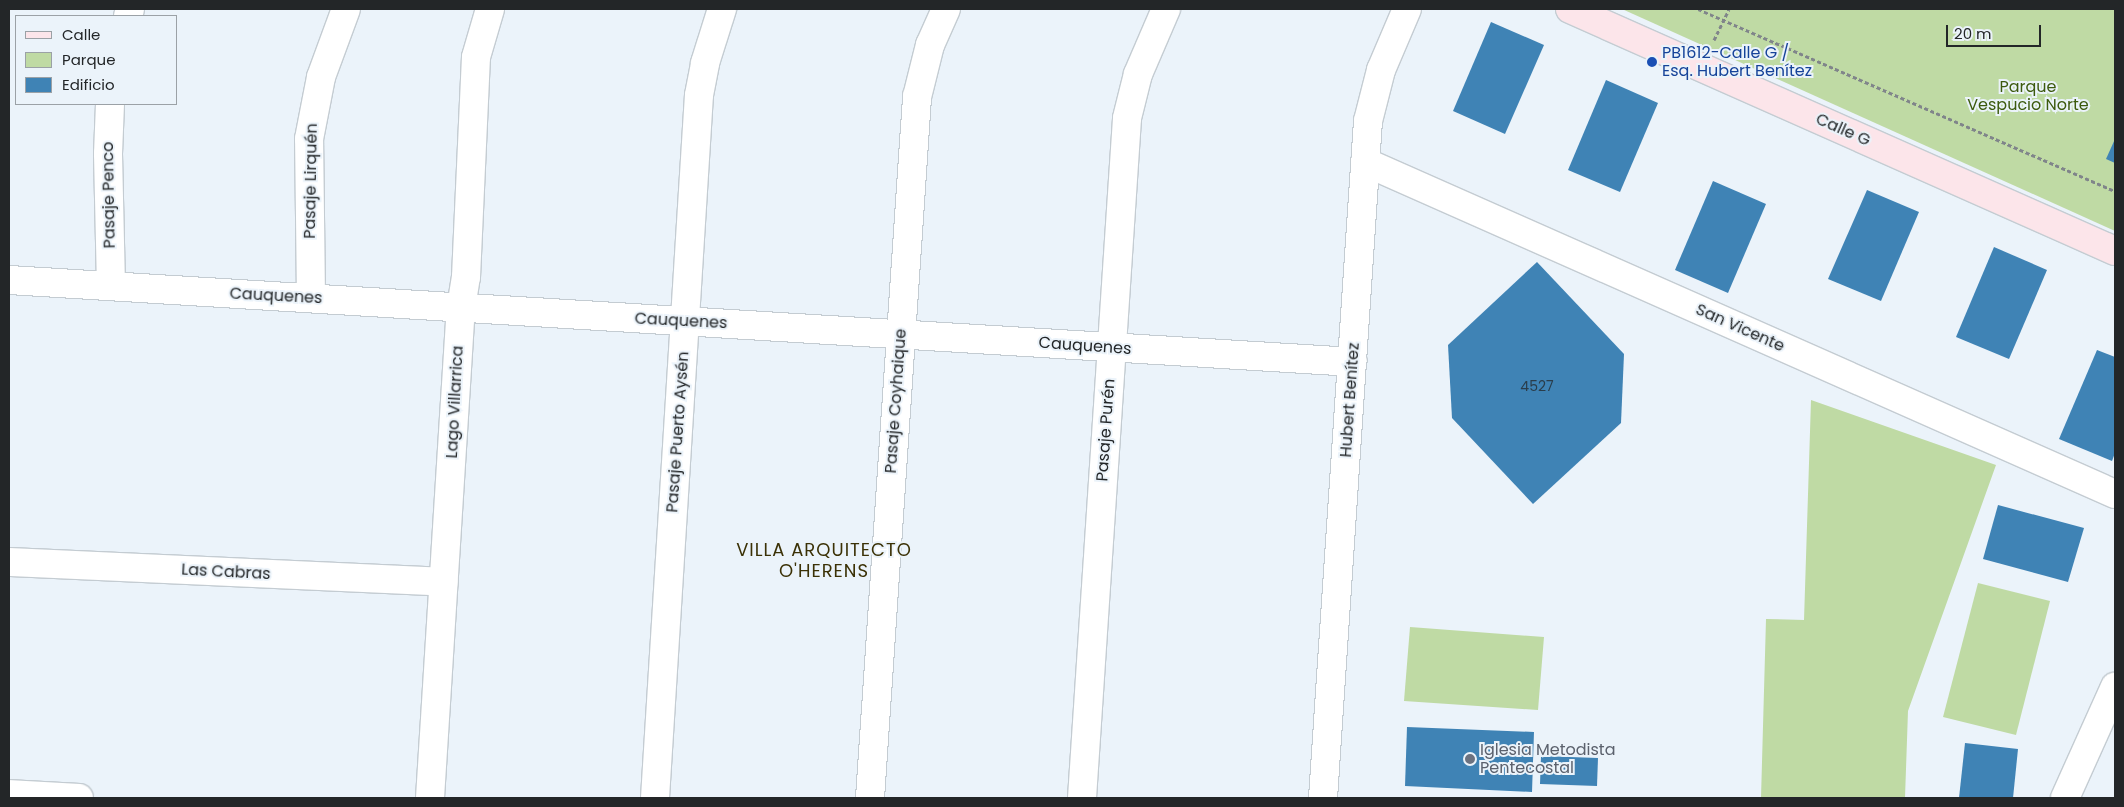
<!DOCTYPE html>
<html>
<head>
<meta charset="utf-8">
<style>
	body { margin:0 }
	#map { position:relative; width:2124px; height:807px; overflow:hidden; background:#ebf3fa; font-family:Poppins,sans-serif }
	div>[style] { position:absolute }
	.green>* { inset:0; background:#bfdaa4 }
	.building>* { inset:0; background:#3f83b5 }
	.path>* { height:3px; margin-top:-1.5px; transform-origin:0; background:repeating-linear-gradient(90deg,#80858a 0 4px,transparent 0 6.5px) }
	.roads { filter:drop-shadow(1px 0 #c4ccd2) drop-shadow(-1px 0 #c4ccd2) drop-shadow(0 1px #c4ccd2) drop-shadow(0 -1px #c4ccd2) }
	.street>* { height:28px; margin:-14px; padding:0 14px; transform-origin:14px; border-radius:14px; background:#fff }
	.secondary>* { height:28px; margin:-14px; padding:0 14px; transform-origin:14px; border-radius:14px; background:#fce5ea }
	.dots>* { width:14px; height:14px; translate:-50% -50%; box-sizing:border-box; border:2px solid #ebf3fa; border-radius:50% }
	span { translate:-50% -50%; white-space:nowrap; text-align:center; line-height:1.15; -webkit-text-stroke:4px #ebf3fa; paint-order:stroke }
	.number-label { font-size:14px; color:#2a3d4b }
	.number-label span { -webkit-text-stroke-width:0 }
	.transit-label { font-size:16px; color:#164399 }
	.left { translate:0 -50%; text-align:left }
	.park-label { font-size:16px; color:#3c5a0e }
	.street-label { font-size:16px; color:#232628 }
	.worship-label { font-size:16px; color:#5b616d }
	.neighbourhood-label { font-size:18px; color:#3b3106; letter-spacing:1px }
	.frame { position:absolute; inset:0; border:10px solid #232628; pointer-events:none }
	.legend { position:absolute; left:15px; top:15px; width:162px; height:90px; box-sizing:border-box; background:#ebf3fa; border:1px solid #9ba1a6; margin:0; padding:6px 9px; list-style:none; font-size:15px; color:#232628 }
	.legend li { display:flex; align-items:center; gap:10px; height:25px }
	.legend b { width:25px; border:1px solid #9ba1a6 }
	.scale { position:absolute; left:1946px; top:25px; width:95px; height:22px; box-sizing:border-box; border:2px solid #232628; border-top:0; padding-left:6px; font-size:15px; line-height:18px; white-space:nowrap; color:#232628; -webkit-text-stroke:4px #ebf3fa; paint-order:stroke }
</style>
</head>
<body>
<div id="map">
	<div class="green">
		<i style="clip-path:polygon(1622px 9px,2115px 9px,2115px 231px)"></i>
		<i style="clip-path:polygon(1811px 400px,1996px 465px,1908px 711px,1905px 798px,1761px 798px,1766px 619px,1804px 620px)"></i>
		<i style="clip-path:polygon(1978px 583px,2050px 601px,2016px 735px,1943px 717px)"></i>
		<i style="clip-path:polygon(1410px 627px,1544px 637px,1538px 710px,1404px 701px)"></i>
	</div>
	<div class="building">
		<i style="clip-path:polygon(1491px 22px,1544px 45px,1505px 134px,1453px 111px)"></i>
		<i style="clip-path:polygon(1606px 80px,1658px 103px,1620px 192px,1568px 170px)"></i>
		<i style="clip-path:polygon(2115px 139px,2115px 163px,2106px 159px)"></i>
		<i style="clip-path:polygon(1713px 181px,1766px 204px,1728px 293px,1675px 270px)"></i>
		<i style="clip-path:polygon(1867px 190px,1919px 212px,1881px 301px,1828px 279px)"></i>
		<i style="clip-path:polygon(1994px 247px,2047px 270px,2009px 359px,1956px 337px)"></i>
		<i style="clip-path:polygon(1537px 262px,1624px 354px,1621px 423px,1533px 504px,1452px 418px,1448px 345px)"></i>
		<i style="clip-path:polygon(2097px 350px,2115px 357px,2115px 453px,2112px 461px,2059px 439px)"></i>
		<i style="clip-path:polygon(1998px 505px,2084px 528px,2068px 582px,1983px 559px)"></i>
		<i style="clip-path:polygon(1407px 727px,1534px 732px,1532px 792px,1405px 786px)"></i>
		<i style="clip-path:polygon(1965px 743px,2018px 749px,2013px 798px,1959px 798px)"></i>
		<i style="clip-path:polygon(1541px 756px,1598px 758px,1597px 786px,1540px 784px)"></i>
	</div>
	<div class="path">
		<i style="left:1698px;top:9px;width:455px;rotate:23.6deg"></i>
		<i style="left:1714px;top:40px;width:34px;rotate:-64deg"></i>
	</div>
	<div class="roads">
		<div class="street">
			<i style="left:128px;top:16px;width:7px;rotate:-74deg"></i>
			<i style="left:110px;top:104px;width:50px;rotate:92.3deg"></i>
			<i style="left:108px;top:154px;width:132px;rotate:88.7deg"></i>
			<i style="left:1365px;top:162px;width:820px;rotate:23.88deg"></i>
			<i style="left:9px;top:280px;width:1346px;rotate:3.49deg"></i>
			<i style="left:311px;top:298px;width:159px;rotate:-90.7deg"></i>
			<i style="left:309px;top:139px;width:63px;rotate:-79deg"></i>
			<i style="left:321px;top:77px;width:72px;rotate:-69.8deg"></i>
			<i style="left:9px;top:562px;width:435px;rotate:2.6deg"></i>
			<i style="left:9px;top:794px;width:70px;rotate:3.3deg"></i>
			<i style="left:430px;top:798px;width:491px;rotate:-86.4deg"></i>
			<i style="left:461px;top:308px;width:31px;rotate:-81deg"></i>
			<i style="left:466px;top:277px;width:220px;rotate:-87.4deg"></i>
			<i style="left:476px;top:57px;width:50px;rotate:-73.7deg"></i>
			<i style="left:655px;top:798px;width:704px;rotate:-86.42deg"></i>
			<i style="left:699px;top:95px;width:33px;rotate:-79deg"></i>
			<i style="left:705px;top:63px;width:57px;rotate:-72.5deg"></i>
			<i style="left:870px;top:798px;width:703px;rotate:-86.16deg"></i>
			<i style="left:917px;top:97px;width:54px;rotate:-76deg"></i>
			<i style="left:930px;top:45px;width:39px;rotate:-66deg"></i>
			<i style="left:1082px;top:798px;width:681px;rotate:-86.21deg"></i>
			<i style="left:1127px;top:118px;width:45px;rotate:-76deg"></i>
			<i style="left:1138px;top:74px;width:71px;rotate:-66.7deg"></i>
			<i style="left:1323px;top:798px;width:678px;rotate:-86.2deg"></i>
			<i style="left:1368px;top:121px;width:53px;rotate:-75.7deg"></i>
			<i style="left:1381px;top:70px;width:66px;rotate:-66.9deg"></i>
			<i style="left:2065px;top:798px;width:122px;rotate:-65.8deg"></i>
		</div>
		<div class="secondary">
			<i style="left:1570px;top:9px;width:596px;rotate:23.94deg"></i>
		</div>
	</div>
	<div class="dots">
		<i style="left:1652px;top:62px;background:#1a4fb4"></i>
		<i style="left:1470px;top:759px;background:#6b7280"></i>
	</div>
	<div class="number-label">
		<span style="left:1537px;top:386px">4527</span>
	</div>
	<div class="transit-label">
		<span class="left" style="left:1662px;top:62px">PB1612-Calle G /<br>Esq. Hubert Benítez</span>
	</div>
	<div class="park-label">
		<span style="left:2028px;top:96px">Parque<br>Vespucio Norte</span>
	</div>
	<div class="street-label">
		<span style="left:1843px;top:130px;rotate:24deg">Calle G</span>
		<span style="left:311px;top:181px;rotate:-89deg">Pasaje Lirquén</span>
		<span style="left:109px;top:195px;rotate:-91deg">Pasaje Penco</span>
		<span style="left:276px;top:296px;rotate:3deg">Cauquenes</span>
		<span style="left:681px;top:321px;rotate:3deg">Cauquenes</span>
		<span style="left:1740px;top:328px;rotate:24deg">San Vicente</span>
		<span style="left:1085px;top:346px;rotate:4deg">Cauquenes</span>
		<span style="left:1350px;top:400px;rotate:-86deg">Hubert Benítez</span>
		<span style="left:896px;top:401px;rotate:-86deg">Pasaje Coyhaique</span>
		<span style="left:455px;top:402px;rotate:-87deg">Lago Villarrica</span>
		<span style="left:1106px;top:430px;rotate:-86deg">Pasaje Purén</span>
		<span style="left:678px;top:432px;rotate:-86deg">Pasaje Puerto Aysén</span>
		<span style="left:226px;top:572px;rotate:3deg">Las Cabras</span>
	</div>
	<div class="worship-label">
		<span class="left" style="left:1480px;top:759px">Iglesia Metodista<br>Pentecostal</span>
	</div>
	<div class="neighbourhood-label">
		<span style="left:824px;top:561px">VILLA ARQUITECTO<br>O'HERENS</span>
	</div>
	<div class="frame"></div>
	<ul class="legend">
	<li><b style="height:6px;background:#fce5ea"></b>Calle</li>
	<li><b style="height:14px;background:#bfdaa4"></b>Parque</li>
	<li><b style="height:14px;background:#3f83b5"></b>Edificio</li>
	</ul>
	<div class="scale">20 m</div>
</div>
</body>
</html>
